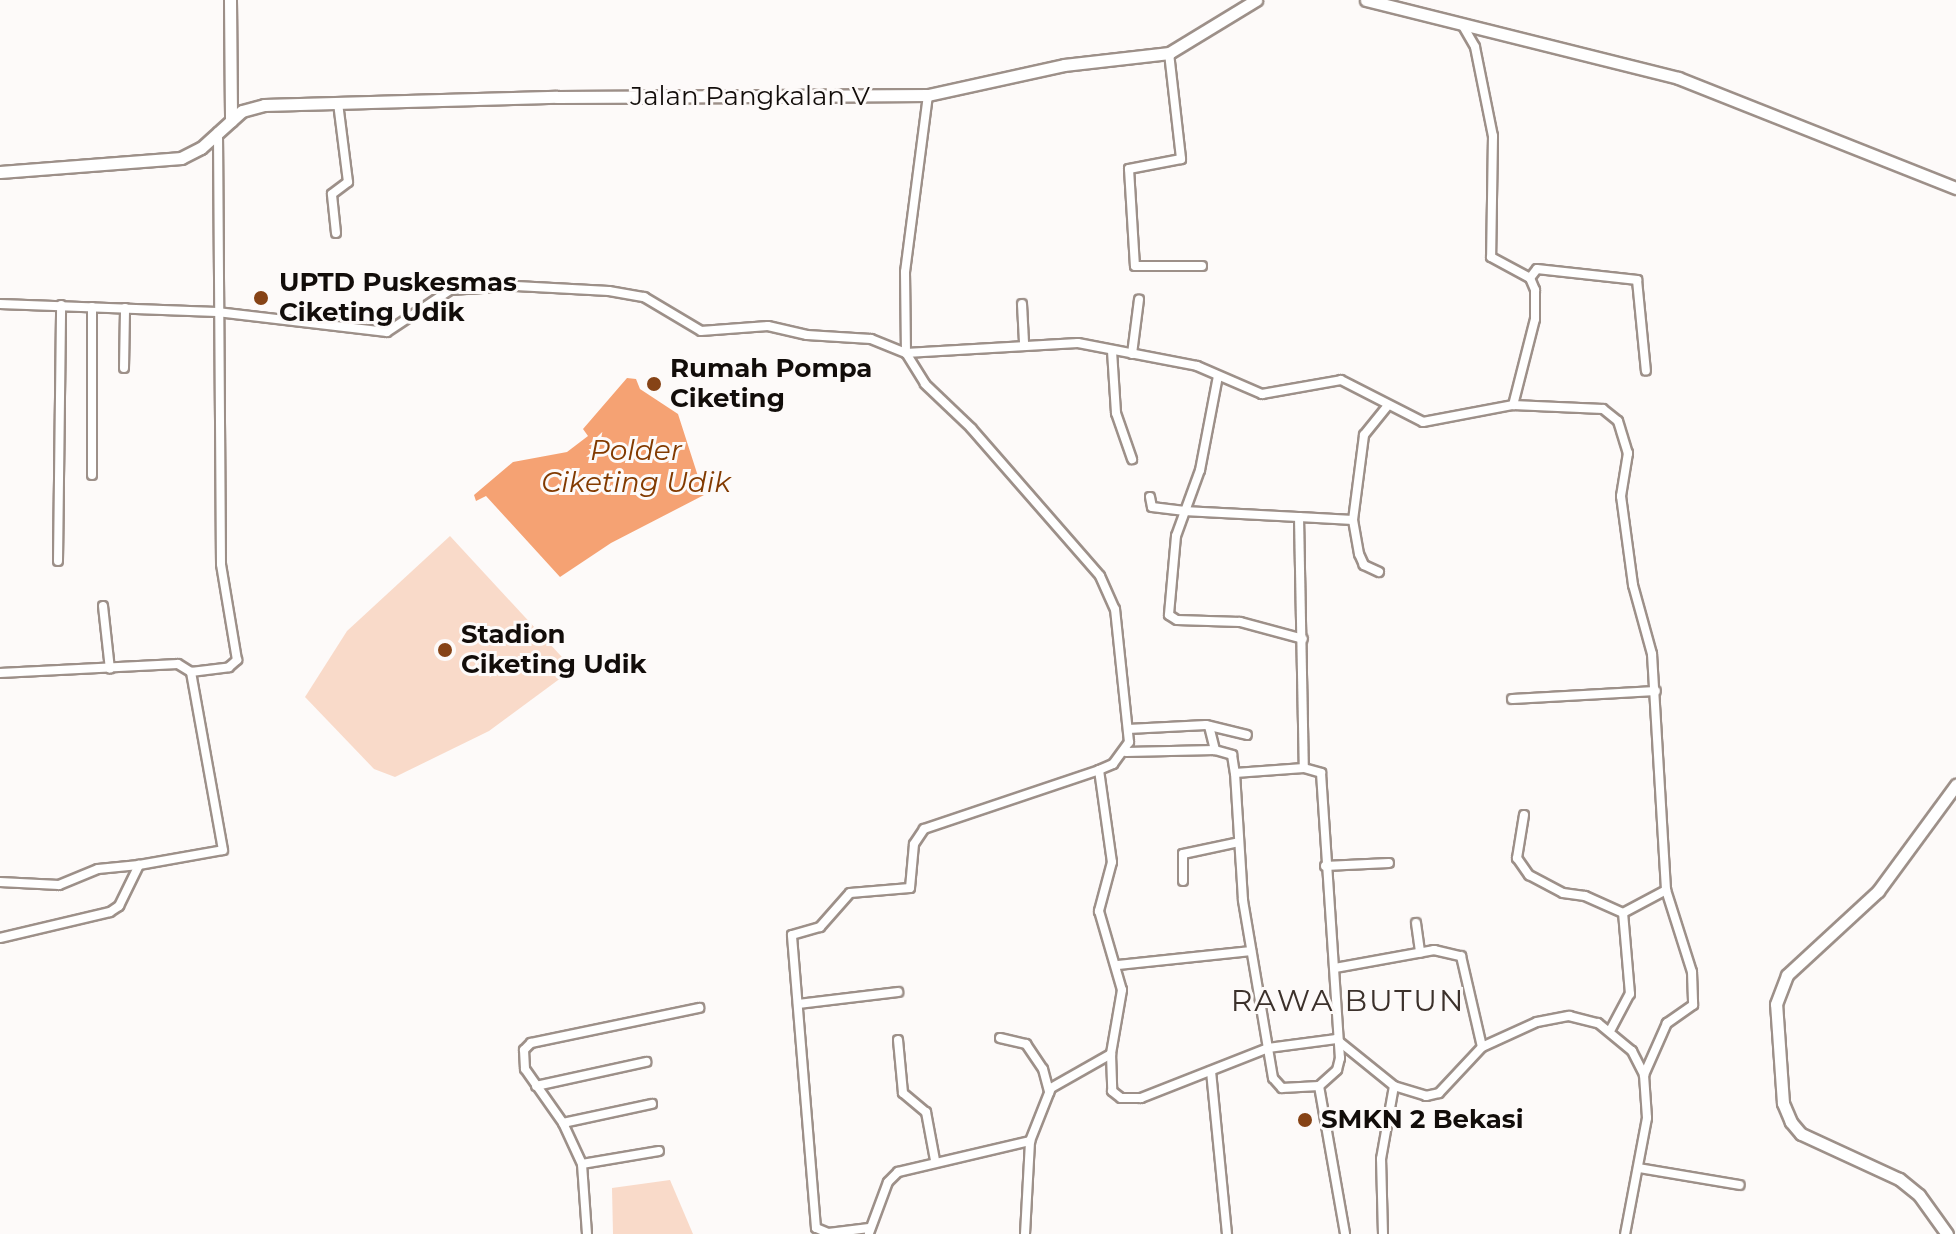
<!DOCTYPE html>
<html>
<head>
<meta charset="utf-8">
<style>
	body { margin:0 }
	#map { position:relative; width:1956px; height:1234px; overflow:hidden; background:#fdfaf9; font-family:Montserrat,sans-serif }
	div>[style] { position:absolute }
	.green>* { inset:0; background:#f9dac9 }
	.water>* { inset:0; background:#f5a273 }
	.roads { filter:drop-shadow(2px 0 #9d9089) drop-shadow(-2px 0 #9d9089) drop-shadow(0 2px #9d9089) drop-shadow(0 -2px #9d9089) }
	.street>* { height:8px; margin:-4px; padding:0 4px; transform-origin:4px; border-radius:4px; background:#fff }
	.secondary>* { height:11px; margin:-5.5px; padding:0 5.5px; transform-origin:5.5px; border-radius:5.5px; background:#fff }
	.dots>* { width:22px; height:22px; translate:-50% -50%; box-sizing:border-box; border:4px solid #fdfaf9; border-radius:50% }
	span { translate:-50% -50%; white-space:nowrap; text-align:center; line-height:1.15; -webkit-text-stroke:6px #fdfaf9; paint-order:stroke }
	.street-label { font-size:26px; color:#120d0a }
	.poi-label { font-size:26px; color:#120d0a; font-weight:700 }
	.left { translate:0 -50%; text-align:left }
	.water-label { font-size:28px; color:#823a00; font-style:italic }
	.quarter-label { font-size:30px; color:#3c312b; letter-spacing:2px }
</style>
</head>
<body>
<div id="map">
	<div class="green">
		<i style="clip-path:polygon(450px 536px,573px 669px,489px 731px,395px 777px,374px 769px,305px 697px,347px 631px)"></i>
		<i style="clip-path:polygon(670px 1180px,693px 1234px,613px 1234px,612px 1188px)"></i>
	</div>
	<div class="water">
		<i style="clip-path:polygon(627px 378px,636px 379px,640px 389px,678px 414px,704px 495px,611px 543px,560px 577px,486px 496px,476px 501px,474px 495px,513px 462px,567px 452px,588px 436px,583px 429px)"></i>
	</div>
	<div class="roads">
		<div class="street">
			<i style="left:1463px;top:26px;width:24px;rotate:60deg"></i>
			<i style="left:1475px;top:47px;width:91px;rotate:78.6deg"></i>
			<i style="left:1493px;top:136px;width:121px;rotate:90.9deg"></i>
			<i style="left:1491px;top:257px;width:44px;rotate:28.3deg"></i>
			<i style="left:1530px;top:278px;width:13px;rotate:67deg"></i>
			<i style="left:1535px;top:290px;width:29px;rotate:90deg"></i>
			<i style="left:1535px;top:319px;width:89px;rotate:104.3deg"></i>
			<i style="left:1169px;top:53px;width:107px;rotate:83.5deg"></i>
			<i style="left:1181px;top:159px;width:53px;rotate:169.1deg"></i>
			<i style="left:1129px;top:169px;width:97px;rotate:86.5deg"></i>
			<i style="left:1135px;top:266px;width:67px"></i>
			<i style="left:928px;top:95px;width:178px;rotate:97.4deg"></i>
			<i style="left:905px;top:272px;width:81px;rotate:89.3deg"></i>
			<i style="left:906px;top:353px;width:36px;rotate:58deg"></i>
			<i style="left:925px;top:384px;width:64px;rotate:43.7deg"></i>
			<i style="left:971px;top:428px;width:196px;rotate:48.9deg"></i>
			<i style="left:1100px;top:576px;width:36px;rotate:66deg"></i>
			<i style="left:1115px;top:609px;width:134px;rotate:84deg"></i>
			<i style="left:1129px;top:742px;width:27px;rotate:126deg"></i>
			<i style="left:1113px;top:764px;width:15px;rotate:157deg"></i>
			<i style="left:1099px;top:770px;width:93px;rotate:82deg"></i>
			<i style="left:1112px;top:862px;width:51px;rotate:104.9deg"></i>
			<i style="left:1099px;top:911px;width:82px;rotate:73.8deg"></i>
			<i style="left:1122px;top:990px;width:65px;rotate:99.8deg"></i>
			<i style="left:1111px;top:1054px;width:37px;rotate:88deg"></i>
			<i style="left:1112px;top:1091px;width:11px;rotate:38deg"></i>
			<i style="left:1121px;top:1098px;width:20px"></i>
			<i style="left:1141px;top:1098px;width:136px;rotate:-21.5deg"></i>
			<i style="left:1268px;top:1048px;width:69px;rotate:-7.5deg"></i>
			<i style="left:1336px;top:1039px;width:75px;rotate:39deg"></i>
			<i style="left:1394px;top:1086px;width:34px;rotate:17deg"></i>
			<i style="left:1426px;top:1096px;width:13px;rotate:-13deg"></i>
			<i style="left:1439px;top:1093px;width:63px;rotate:-46.9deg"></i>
			<i style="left:1482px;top:1047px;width:60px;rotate:-24.4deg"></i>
			<i style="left:1537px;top:1022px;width:33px;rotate:-11deg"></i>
			<i style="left:1569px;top:1016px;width:30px;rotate:14deg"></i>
			<i style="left:1598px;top:1023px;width:44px;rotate:39.5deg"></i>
			<i style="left:1632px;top:1051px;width:27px;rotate:63deg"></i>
			<i style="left:1644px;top:1075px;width:43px;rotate:86deg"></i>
			<i style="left:1647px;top:1118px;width:118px;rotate:100.7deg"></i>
			<i style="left:336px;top:233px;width:39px;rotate:-96deg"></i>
			<i style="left:332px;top:194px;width:20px;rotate:-37deg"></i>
			<i style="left:348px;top:182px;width:80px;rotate:-97.2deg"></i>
			<i style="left:1530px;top:278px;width:11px;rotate:-52deg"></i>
			<i style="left:1537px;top:269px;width:101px;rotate:6.3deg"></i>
			<i style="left:1637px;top:280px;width:91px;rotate:84.4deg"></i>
			<i style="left:0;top:304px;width:217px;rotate:2.1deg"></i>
			<i style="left:217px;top:312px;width:171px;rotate:6.7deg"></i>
			<i style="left:387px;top:332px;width:76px;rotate:-33.7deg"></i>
			<i style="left:450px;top:290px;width:66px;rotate:-3.5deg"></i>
			<i style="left:516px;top:286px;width:93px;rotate:3.1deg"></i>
			<i style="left:609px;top:291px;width:36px;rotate:10deg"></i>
			<i style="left:644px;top:297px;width:66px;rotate:30.8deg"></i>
			<i style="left:701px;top:331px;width:67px;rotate:-4.3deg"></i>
			<i style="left:768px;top:326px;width:40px;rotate:13deg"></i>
			<i style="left:807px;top:335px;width:64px;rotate:3.6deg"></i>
			<i style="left:871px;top:339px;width:38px;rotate:22deg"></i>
			<i style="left:906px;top:353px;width:172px;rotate:-3.3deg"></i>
			<i style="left:1078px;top:343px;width:121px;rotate:10.9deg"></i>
			<i style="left:1197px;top:366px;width:71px;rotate:23.3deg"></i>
			<i style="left:1262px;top:394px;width:80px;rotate:-10deg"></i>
			<i style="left:1341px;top:380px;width:92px;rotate:27.1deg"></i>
			<i style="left:1423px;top:422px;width:92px;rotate:-10.7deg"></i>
			<i style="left:1513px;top:405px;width:90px;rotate:2.5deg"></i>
			<i style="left:1603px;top:409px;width:19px;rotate:39deg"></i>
			<i style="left:1618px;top:421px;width:34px;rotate:73deg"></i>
			<i style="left:1628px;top:453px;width:44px;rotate:99.2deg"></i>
			<i style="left:1621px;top:496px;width:90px;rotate:82.3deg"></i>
			<i style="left:1633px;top:585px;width:72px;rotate:74.6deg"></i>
			<i style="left:1652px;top:654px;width:236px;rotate:86.6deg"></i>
			<i style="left:1666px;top:890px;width:86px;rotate:72.4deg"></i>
			<i style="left:1692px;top:972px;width:33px;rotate:88deg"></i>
			<i style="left:1693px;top:1005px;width:32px;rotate:145deg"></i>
			<i style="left:1667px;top:1023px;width:57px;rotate:113.9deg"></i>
			<i style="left:1022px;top:304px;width:39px;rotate:87deg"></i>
			<i style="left:92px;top:307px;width:168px;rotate:90deg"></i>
			<i style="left:1112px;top:351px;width:62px;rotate:86.3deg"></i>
			<i style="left:1116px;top:413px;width:49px;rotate:70.8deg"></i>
			<i style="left:1132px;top:354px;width:55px;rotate:-82.7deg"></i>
			<i style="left:124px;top:368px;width:60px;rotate:-89deg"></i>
			<i style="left:1218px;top:376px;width:96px;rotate:100.8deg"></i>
			<i style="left:1200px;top:470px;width:70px;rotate:110deg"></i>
			<i style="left:1176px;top:536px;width:79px;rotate:95.1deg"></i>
			<i style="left:1169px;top:615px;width:9px;rotate:32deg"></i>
			<i style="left:1177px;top:620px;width:63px;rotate:1.8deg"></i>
			<i style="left:1240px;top:622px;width:65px;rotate:15.1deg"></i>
			<i style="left:1150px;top:497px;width:10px;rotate:79deg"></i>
			<i style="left:1152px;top:507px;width:31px;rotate:7deg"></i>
			<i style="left:1183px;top:511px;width:116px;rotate:3deg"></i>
			<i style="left:1299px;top:517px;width:251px;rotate:88.9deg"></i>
			<i style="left:1299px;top:517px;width:54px;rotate:3.2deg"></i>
			<i style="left:58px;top:561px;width:256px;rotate:-89.3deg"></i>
			<i style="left:1379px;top:572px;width:17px;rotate:-155deg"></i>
			<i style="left:1364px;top:565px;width:12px;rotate:-114deg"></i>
			<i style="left:1359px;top:554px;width:35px;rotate:-100deg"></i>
			<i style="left:1353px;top:520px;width:86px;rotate:-82.6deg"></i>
			<i style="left:1364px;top:435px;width:36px;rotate:-51deg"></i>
			<i style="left:103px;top:606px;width:63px;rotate:83.7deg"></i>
			<i style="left:0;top:673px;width:178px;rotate:-2.9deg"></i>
			<i style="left:178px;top:664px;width:15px;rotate:32deg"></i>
			<i style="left:191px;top:672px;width:38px;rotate:-7deg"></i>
			<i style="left:229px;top:667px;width:11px;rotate:-41deg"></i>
			<i style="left:237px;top:660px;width:97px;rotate:-99.5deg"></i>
			<i style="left:221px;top:564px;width:432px;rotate:-90.4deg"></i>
			<i style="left:1512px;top:699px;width:144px;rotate:-3.2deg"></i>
			<i style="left:1209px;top:726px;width:25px;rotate:76deg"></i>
			<i style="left:1128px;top:729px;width:78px;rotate:-2.9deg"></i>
			<i style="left:1206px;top:725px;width:42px;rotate:13.7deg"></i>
			<i style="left:1126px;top:752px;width:89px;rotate:-1.3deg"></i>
			<i style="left:1215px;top:750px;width:18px;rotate:16deg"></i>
			<i style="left:1232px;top:755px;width:18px;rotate:81deg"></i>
			<i style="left:1235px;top:773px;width:69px;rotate:-4.1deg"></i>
			<i style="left:1304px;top:768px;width:18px;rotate:16deg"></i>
			<i style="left:1321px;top:773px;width:286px;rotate:86.2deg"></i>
			<i style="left:1340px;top:1058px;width:12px;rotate:104deg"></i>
			<i style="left:1337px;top:1070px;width:24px;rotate:138deg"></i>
			<i style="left:1319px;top:1086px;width:37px;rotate:177deg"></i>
			<i style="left:1282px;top:1088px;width:13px;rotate:-132deg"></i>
			<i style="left:1273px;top:1078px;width:181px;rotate:-99.6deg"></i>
			<i style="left:1243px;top:900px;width:127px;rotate:-93.6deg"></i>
			<i style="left:1524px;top:815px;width:44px;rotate:99.2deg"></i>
			<i style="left:1517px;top:858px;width:21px;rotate:55deg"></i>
			<i style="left:1529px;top:875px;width:38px;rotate:28deg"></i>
			<i style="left:1563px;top:893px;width:22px;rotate:8deg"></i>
			<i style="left:1585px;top:896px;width:42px;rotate:24.1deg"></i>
			<i style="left:1325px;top:866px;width:64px;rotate:-2.7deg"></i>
			<i style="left:1183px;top:881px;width:27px;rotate:-90deg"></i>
			<i style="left:1183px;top:854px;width:57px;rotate:-12.1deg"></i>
			<i style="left:0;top:882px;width:59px;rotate:2.9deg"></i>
			<i style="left:59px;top:885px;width:42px;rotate:-22.3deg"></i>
			<i style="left:98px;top:869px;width:41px;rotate:-5.6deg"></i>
			<i style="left:1416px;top:923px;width:30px;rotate:82deg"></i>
			<i style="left:0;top:938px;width:113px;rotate:-13.3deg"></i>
			<i style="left:110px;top:912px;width:11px;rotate:-34deg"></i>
			<i style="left:119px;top:906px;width:46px;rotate:-64deg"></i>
			<i style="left:139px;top:865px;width:85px;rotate:-10.1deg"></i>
			<i style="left:223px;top:850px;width:181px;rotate:-100.2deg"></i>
			<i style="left:1118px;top:965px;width:134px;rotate:-6deg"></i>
			<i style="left:1335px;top:968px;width:101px;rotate:-10.3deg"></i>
			<i style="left:1434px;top:950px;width:28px;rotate:13deg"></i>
			<i style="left:1461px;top:956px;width:93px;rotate:77deg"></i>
			<i style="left:798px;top:1004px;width:101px;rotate:-6.8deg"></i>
			<i style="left:1611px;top:1029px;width:40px;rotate:-62deg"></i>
			<i style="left:1630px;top:994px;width:81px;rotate:-94.9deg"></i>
			<i style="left:1623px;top:913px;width:49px;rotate:-28.1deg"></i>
			<i style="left:1000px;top:1038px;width:27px;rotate:13deg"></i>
			<i style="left:1026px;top:1044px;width:30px;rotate:56deg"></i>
			<i style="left:1043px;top:1069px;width:24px;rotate:75deg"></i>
			<i style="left:898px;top:1040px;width:53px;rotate:84.6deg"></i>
			<i style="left:903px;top:1093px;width:30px;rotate:40deg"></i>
			<i style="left:926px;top:1112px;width:49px;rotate:79.4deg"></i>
			<i style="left:1211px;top:1071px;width:164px;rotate:84.4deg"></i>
			<i style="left:536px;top:1086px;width:113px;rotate:-12.3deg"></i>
			<i style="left:1319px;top:1086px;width:150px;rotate:80deg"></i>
			<i style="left:563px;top:1123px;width:91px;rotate:-12.1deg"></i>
			<i style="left:582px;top:1164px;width:78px;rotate:-9.6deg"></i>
			<i style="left:1639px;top:1168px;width:102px;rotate:9.6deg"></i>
			<i style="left:869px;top:1228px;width:41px;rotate:173deg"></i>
			<i style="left:828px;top:1233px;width:13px;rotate:-157deg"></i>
			<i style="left:816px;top:1228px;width:294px;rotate:-94.7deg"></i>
			<i style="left:792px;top:935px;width:29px;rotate:-16deg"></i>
			<i style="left:820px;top:927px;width:45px;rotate:-48.6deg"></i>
			<i style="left:850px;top:893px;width:60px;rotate:-4.8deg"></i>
			<i style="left:910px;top:888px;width:44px;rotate:-84.8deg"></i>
			<i style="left:914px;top:844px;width:18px;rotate:-56deg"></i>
			<i style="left:924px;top:829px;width:185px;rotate:-18.6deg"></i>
			<i style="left:869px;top:1233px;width:54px;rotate:-69.6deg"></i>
			<i style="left:888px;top:1182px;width:14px;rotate:-45deg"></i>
			<i style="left:898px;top:1172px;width:136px;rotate:-13.2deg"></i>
			<i style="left:1030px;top:1141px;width:57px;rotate:-68.4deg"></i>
			<i style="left:1051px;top:1088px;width:69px;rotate:-29.5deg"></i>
			<i style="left:587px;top:1234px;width:70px;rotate:-94.1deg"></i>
			<i style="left:582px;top:1164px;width:45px;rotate:-114.9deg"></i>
			<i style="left:563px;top:1123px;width:66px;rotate:-125.1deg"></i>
			<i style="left:525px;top:1069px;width:19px;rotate:-93deg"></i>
			<i style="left:524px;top:1050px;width:10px;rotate:-45deg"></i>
			<i style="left:531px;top:1043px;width:172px;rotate:-11.8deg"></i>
			<i style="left:1025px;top:1234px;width:93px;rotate:-86.9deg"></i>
			<i style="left:1383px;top:1234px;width:75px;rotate:-91.5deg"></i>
			<i style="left:1381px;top:1159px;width:74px;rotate:-79.9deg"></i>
		</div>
		<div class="secondary">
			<i style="left:230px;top:0;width:121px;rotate:89.5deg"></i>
			<i style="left:1366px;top:0;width:322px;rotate:14deg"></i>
			<i style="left:1678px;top:78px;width:299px;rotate:21.6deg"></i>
			<i style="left:0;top:172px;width:182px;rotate:-4.4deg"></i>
			<i style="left:181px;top:158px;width:22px;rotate:-27deg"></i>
			<i style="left:201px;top:148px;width:55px;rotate:-42.1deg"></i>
			<i style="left:242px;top:111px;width:23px;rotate:-15deg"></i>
			<i style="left:264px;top:105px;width:293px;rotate:-1.6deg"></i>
			<i style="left:557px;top:97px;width:371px;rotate:-0.3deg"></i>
			<i style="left:928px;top:95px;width:139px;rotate:-12.4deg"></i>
			<i style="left:1064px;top:65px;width:106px;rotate:-6.5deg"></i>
			<i style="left:1169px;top:53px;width:102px;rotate:-31.3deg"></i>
			<i style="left:1947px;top:1234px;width:48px;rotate:-125.7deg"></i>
			<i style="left:1919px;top:1195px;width:26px;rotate:-141deg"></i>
			<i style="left:1899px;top:1179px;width:108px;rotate:-155.3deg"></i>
			<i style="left:1801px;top:1134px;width:16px;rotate:-130deg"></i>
			<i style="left:1791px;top:1122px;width:21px;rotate:-113deg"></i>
			<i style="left:1783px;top:1103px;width:99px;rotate:-94deg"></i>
			<i style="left:1776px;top:1004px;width:31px;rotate:-69deg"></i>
			<i style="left:1787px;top:975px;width:124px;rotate:-42.7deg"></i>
			<i style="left:1878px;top:891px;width:132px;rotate:-53.7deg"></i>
		</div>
	</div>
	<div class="dots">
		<i style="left:261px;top:298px;background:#864316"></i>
		<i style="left:654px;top:384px;background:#864316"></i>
		<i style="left:445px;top:650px;background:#864316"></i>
		<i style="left:1305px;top:1120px;background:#864316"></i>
	</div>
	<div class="street-label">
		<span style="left:750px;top:97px">Jalan Pangkalan V</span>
	</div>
	<div class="poi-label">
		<span class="left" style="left:279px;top:298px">UPTD Puskesmas<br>Ciketing Udik</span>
		<span class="left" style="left:670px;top:384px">Rumah Pompa<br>Ciketing</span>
		<span class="left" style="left:461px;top:650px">Stadion<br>Ciketing Udik</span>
		<span class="left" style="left:1321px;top:1120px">SMKN 2 Bekasi</span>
	</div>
	<div class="water-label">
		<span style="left:636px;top:466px">Polder<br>Ciketing Udik</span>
	</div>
	<div class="quarter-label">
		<span style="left:1348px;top:1001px">RAWA BUTUN</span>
	</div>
</div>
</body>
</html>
